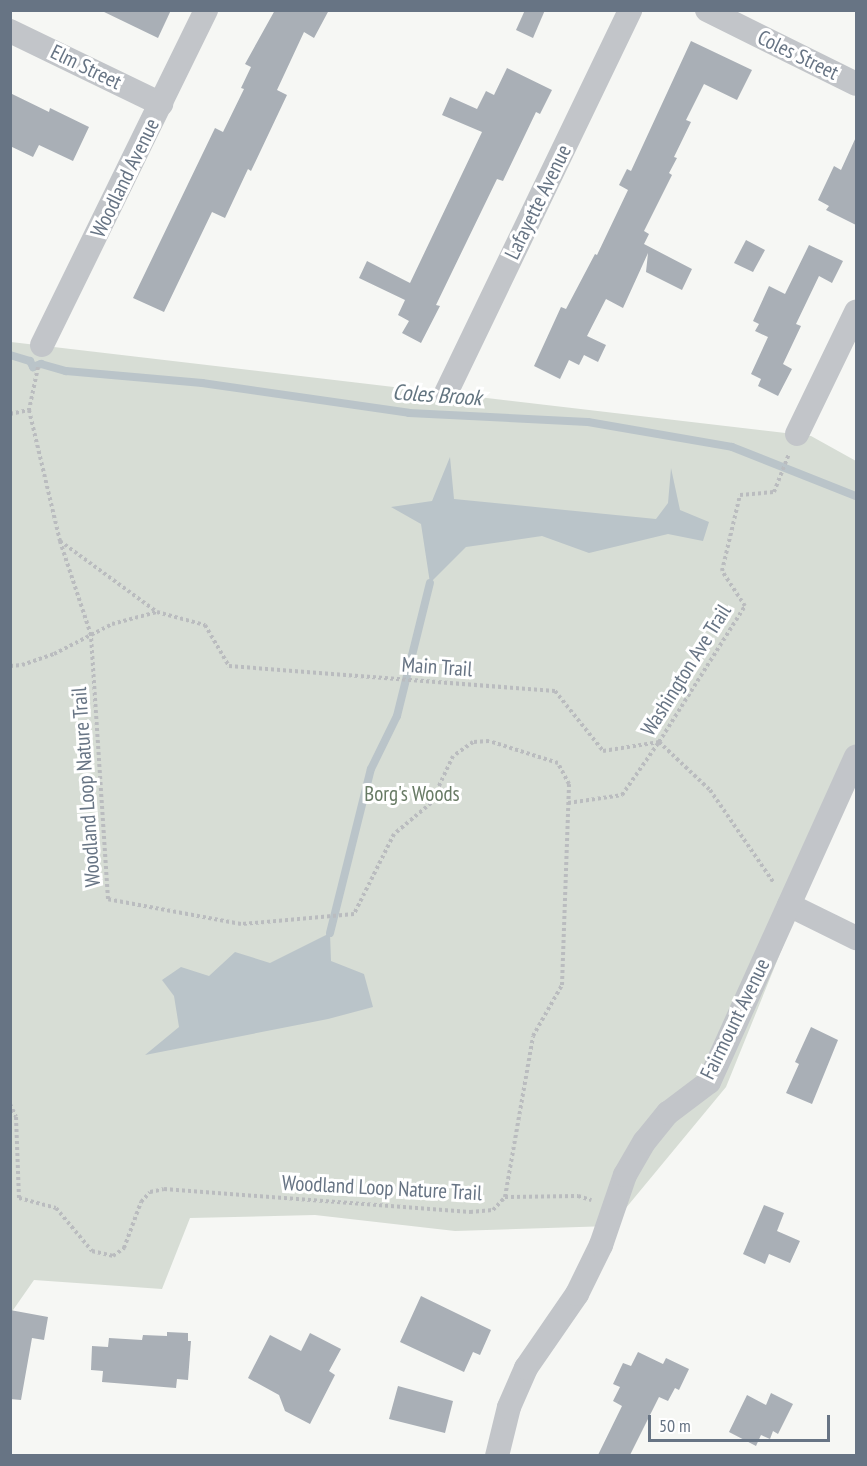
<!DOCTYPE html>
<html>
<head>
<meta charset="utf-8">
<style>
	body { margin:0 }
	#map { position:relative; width:867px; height:1466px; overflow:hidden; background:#f6f7f4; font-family:"PT Sans Narrow",sans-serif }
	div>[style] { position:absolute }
	.green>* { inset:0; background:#d7ddd5 }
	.water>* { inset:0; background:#bac4c9 }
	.stream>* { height:8px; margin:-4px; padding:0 4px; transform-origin:4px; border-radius:4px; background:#bac4c9 }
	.building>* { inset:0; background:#a9afb6 }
	.path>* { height:4px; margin-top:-2px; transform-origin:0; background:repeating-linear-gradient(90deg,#babcbf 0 3px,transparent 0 6px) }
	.street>* { height:24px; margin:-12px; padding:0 12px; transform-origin:12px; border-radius:12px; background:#c2c5c9 }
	span { translate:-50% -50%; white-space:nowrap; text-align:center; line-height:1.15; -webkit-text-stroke:6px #fff; paint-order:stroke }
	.street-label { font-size:21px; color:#677484 }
	.park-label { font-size:21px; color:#687b65 }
	.water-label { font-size:22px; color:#637580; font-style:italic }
	.frame { position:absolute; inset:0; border:12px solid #677484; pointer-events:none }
	.scale { position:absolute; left:648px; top:1415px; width:182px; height:27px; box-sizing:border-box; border:3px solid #677484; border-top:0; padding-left:8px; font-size:18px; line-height:21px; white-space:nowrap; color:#677484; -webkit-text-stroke:4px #fff; paint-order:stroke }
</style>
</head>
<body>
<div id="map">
	<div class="green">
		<i style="clip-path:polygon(11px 342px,811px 436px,856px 461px,856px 766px,726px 1087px,611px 1226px,455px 1231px,315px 1215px,190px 1218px,162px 1289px,34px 1280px,11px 1313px)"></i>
	</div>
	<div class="water">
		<i style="clip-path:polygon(450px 457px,454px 499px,656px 519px,668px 503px,671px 468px,680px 510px,709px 522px,703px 541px,668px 534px,589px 553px,542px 536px,466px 547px,430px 583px,421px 524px,391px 507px,432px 501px)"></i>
		<i style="clip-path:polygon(330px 933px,331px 961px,364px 974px,373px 1007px,328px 1019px,145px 1055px,179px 1027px,174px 996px,162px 980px,181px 967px,209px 976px,235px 952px,270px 963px)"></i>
	</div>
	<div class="stream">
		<i style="left:10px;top:355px;width:21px;rotate:17deg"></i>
		<i style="left:30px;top:361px;width:7px;rotate:63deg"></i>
		<i style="left:33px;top:367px;width:9px;rotate:-21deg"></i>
		<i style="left:41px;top:364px;width:26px;rotate:16deg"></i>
		<i style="left:66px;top:371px;width:137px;rotate:5deg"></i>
		<i style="left:202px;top:383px;width:209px;rotate:8.2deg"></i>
		<i style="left:409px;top:413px;width:179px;rotate:2.9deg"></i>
		<i style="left:588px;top:422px;width:146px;rotate:9.8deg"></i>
		<i style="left:732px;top:447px;width:133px;rotate:21.6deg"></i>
		<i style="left:330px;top:933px;width:169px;rotate:-76deg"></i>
		<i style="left:371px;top:769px;width:59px;rotate:-63.9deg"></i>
		<i style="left:397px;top:716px;width:137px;rotate:-76.1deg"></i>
	</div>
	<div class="building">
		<i style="clip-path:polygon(100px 10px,171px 10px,158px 38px)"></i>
		<i style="clip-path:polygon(275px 10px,329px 10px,314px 38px,304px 32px,277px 90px,287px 95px,251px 171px,248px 169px,225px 218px,212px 212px,164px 312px,133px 298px,215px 128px,223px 132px,244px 89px,241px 88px,251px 67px,245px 64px)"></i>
		<i style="clip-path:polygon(525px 10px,545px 10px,533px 38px,516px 30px)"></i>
		<i style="clip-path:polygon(691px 41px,752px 70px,737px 100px,704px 84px,686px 120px,691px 122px,674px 157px,677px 158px,669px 173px,672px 175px,644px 231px,649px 234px,644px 244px,692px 269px,682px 290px,646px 272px,648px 253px,623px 308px,606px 299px,587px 336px,606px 345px,598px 362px,584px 355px,579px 365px,569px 360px,560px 379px,534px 366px,561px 307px,566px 309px,595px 254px,597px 255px,628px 190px,619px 185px,627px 169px,631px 171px)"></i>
		<i style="clip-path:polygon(507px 68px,552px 90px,540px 114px,536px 112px,503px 181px,497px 179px,436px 305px,440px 306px,421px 343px,402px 333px,409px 321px,398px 315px,405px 300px,359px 278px,367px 261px,410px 283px,482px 132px,442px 115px,450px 97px,477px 109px,486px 91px,494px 95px)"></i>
		<i style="clip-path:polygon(10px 93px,49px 112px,50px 108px,89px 127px,73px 161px,39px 145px,33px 157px,10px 146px)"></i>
		<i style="clip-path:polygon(856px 137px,856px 225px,826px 210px,829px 206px,818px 200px,834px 166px,841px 170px)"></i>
		<i style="clip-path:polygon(746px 240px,765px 250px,753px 272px,734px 263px)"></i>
		<i style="clip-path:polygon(809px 245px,843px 261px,832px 283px,819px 276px,796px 324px,801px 326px,783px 364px,792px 369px,778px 396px,758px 386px,761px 379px,751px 374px,768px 337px,755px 331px,759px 324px,753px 321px,769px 286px,785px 294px)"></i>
		<i style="clip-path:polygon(811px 1027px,838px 1040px,812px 1104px,786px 1093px,799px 1064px,795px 1062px)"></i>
		<i style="clip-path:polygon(764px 1205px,784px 1213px,777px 1231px,800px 1241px,790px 1263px,769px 1254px,765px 1264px,743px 1254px)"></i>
		<i style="clip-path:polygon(421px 1296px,491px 1330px,480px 1355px,473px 1352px,464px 1372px,400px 1342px)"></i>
		<i style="clip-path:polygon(10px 1310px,48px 1317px,44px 1340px,32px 1338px,21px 1400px,10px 1399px)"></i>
		<i style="clip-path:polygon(167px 1332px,188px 1333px,188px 1341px,191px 1341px,188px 1380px,177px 1379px,176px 1388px,102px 1382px,103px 1371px,91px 1370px,92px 1346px,108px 1347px,109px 1338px,142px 1340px,143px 1335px,167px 1336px)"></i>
		<i style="clip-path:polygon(310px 1333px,341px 1349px,329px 1371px,335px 1375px,310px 1424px,285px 1411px,279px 1395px,248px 1378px,270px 1335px,301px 1351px)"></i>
		<i style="clip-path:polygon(638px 1352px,663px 1364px,666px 1358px,689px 1369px,679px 1390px,675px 1388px,668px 1401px,659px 1397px,630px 1455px,598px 1455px,622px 1406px,613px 1401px,620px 1387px,613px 1384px,623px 1363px,631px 1366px)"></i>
		<i style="clip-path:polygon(398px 1386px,453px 1401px,445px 1433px,389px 1419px)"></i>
		<i style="clip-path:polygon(771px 1393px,793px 1404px,778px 1434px,773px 1431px,770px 1439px,761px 1435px,756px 1446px,729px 1432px,747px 1395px,766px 1405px)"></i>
	</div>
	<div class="path">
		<i style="left:38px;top:367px;width:44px;rotate:101.8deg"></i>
		<i style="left:29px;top:410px;width:135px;rotate:76.7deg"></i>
		<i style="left:60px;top:541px;width:120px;rotate:36.2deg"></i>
		<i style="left:10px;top:414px;width:19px;rotate:-12deg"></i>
		<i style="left:10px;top:666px;width:12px;rotate:-5deg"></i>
		<i style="left:22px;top:665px;width:34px;rotate:-19deg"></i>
		<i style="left:54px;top:654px;width:65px;rotate:-27.3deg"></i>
		<i style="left:112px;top:624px;width:47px;rotate:-14.9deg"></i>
		<i style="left:157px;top:612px;width:50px;rotate:15.2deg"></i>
		<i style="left:205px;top:625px;width:48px;rotate:59.7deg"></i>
		<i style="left:229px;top:666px;width:327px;rotate:4.4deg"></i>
		<i style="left:555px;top:691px;width:77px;rotate:51.3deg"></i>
		<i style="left:603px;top:751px;width:57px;rotate:-9.1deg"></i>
		<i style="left:659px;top:742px;width:70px;rotate:43.3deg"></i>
		<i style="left:710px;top:790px;width:113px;rotate:55.5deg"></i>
		<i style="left:568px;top:803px;width:55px;rotate:-8.4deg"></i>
		<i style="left:622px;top:795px;width:65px;rotate:-55.1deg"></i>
		<i style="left:659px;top:742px;width:161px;rotate:-57.7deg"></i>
		<i style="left:745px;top:606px;width:42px;rotate:-123.3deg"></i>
		<i style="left:722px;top:571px;width:78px;rotate:-76.7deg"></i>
		<i style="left:740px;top:495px;width:34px;rotate:-5deg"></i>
		<i style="left:774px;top:492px;width:41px;rotate:-68.5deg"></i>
		<i style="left:10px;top:1104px;width:14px;rotate:65deg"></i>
		<i style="left:16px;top:1117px;width:81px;rotate:87.9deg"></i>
		<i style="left:19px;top:1198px;width:38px;rotate:15deg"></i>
		<i style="left:56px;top:1208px;width:56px;rotate:50.1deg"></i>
		<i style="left:92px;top:1251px;width:22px;rotate:13deg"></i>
		<i style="left:113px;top:1256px;width:14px;rotate:-36deg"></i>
		<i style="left:124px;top:1248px;width:49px;rotate:-69.7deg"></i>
		<i style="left:141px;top:1202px;width:13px;rotate:-48deg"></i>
		<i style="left:150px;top:1192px;width:14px;rotate:-12deg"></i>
		<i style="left:164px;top:1189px;width:307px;rotate:4.3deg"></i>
		<i style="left:470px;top:1212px;width:23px;rotate:-5deg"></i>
		<i style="left:493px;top:1210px;width:18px;rotate:-47deg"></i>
		<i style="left:505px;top:1197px;width:163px;rotate:-80.1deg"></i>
		<i style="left:533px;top:1036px;width:59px;rotate:-60.4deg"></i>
		<i style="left:562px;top:985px;width:201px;rotate:-88deg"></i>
		<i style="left:569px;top:784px;width:24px;rotate:-118deg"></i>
		<i style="left:558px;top:763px;width:72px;rotate:-162.3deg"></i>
		<i style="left:489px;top:741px;width:16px;rotate:176deg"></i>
		<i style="left:473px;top:742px;width:24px;rotate:145deg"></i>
		<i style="left:453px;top:756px;width:52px;rotate:115.1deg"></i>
		<i style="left:431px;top:803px;width:48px;rotate:140deg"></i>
		<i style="left:394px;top:834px;width:89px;rotate:116.6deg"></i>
		<i style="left:354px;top:914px;width:113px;rotate:174.9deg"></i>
		<i style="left:241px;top:924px;width:135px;rotate:-169.4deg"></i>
		<i style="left:108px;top:899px;width:265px;rotate:-93.7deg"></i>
		<i style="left:91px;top:635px;width:99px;rotate:-108.3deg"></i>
		<i style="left:505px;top:1197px;width:73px;rotate:-0.8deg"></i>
		<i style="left:578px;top:1196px;width:14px;rotate:17deg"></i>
	</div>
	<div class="street">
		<i style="left:707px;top:10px;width:166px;rotate:26.4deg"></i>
		<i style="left:10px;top:31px;width:168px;rotate:25.8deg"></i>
		<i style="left:42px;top:345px;width:373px;rotate:-63.9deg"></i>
		<i style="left:446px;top:393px;width:425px;rotate:-64.3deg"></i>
		<i style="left:797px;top:434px;width:136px;rotate:-64.2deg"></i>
		<i style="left:789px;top:905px;width:75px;rotate:26.2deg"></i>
		<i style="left:497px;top:1456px;width:50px;rotate:-76.2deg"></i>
		<i style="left:509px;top:1407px;width:43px;rotate:-66.4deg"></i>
		<i style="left:526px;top:1368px;width:90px;rotate:-55.4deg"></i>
		<i style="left:577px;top:1294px;width:55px;rotate:-63.9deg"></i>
		<i style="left:601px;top:1245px;width:74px;rotate:-71.1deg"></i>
		<i style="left:625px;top:1175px;width:39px;rotate:-60deg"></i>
		<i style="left:645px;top:1141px;width:36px;rotate:-51deg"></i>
		<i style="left:668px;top:1113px;width:51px;rotate:-37.1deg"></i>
		<i style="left:709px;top:1082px;width:357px;rotate:-65.7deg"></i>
	</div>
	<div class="street-label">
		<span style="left:798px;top:55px;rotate:26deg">Coles Street</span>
		<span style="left:86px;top:67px;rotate:26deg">Elm Street</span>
		<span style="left:125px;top:178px;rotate:-64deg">Woodland Avenue</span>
		<span style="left:538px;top:202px;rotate:-64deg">Lafayette Avenue</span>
		<span style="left:437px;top:667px;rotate:4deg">Main Trail</span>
		<span style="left:686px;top:670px;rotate:-58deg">Washington Ave Trail</span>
		<span style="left:86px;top:787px;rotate:-94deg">Woodland Loop Nature Trail</span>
		<span style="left:735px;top:1019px;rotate:-64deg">Fairmount Avenue</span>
		<span style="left:382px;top:1188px;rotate:3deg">Woodland Loop Nature Trail</span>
	</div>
	<div class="park-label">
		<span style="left:412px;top:794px">Borg's Woods</span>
	</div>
	<div class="water-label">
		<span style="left:437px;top:395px;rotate:4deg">Coles Brook</span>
	</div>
	<div class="frame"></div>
	<div class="scale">50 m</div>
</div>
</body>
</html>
